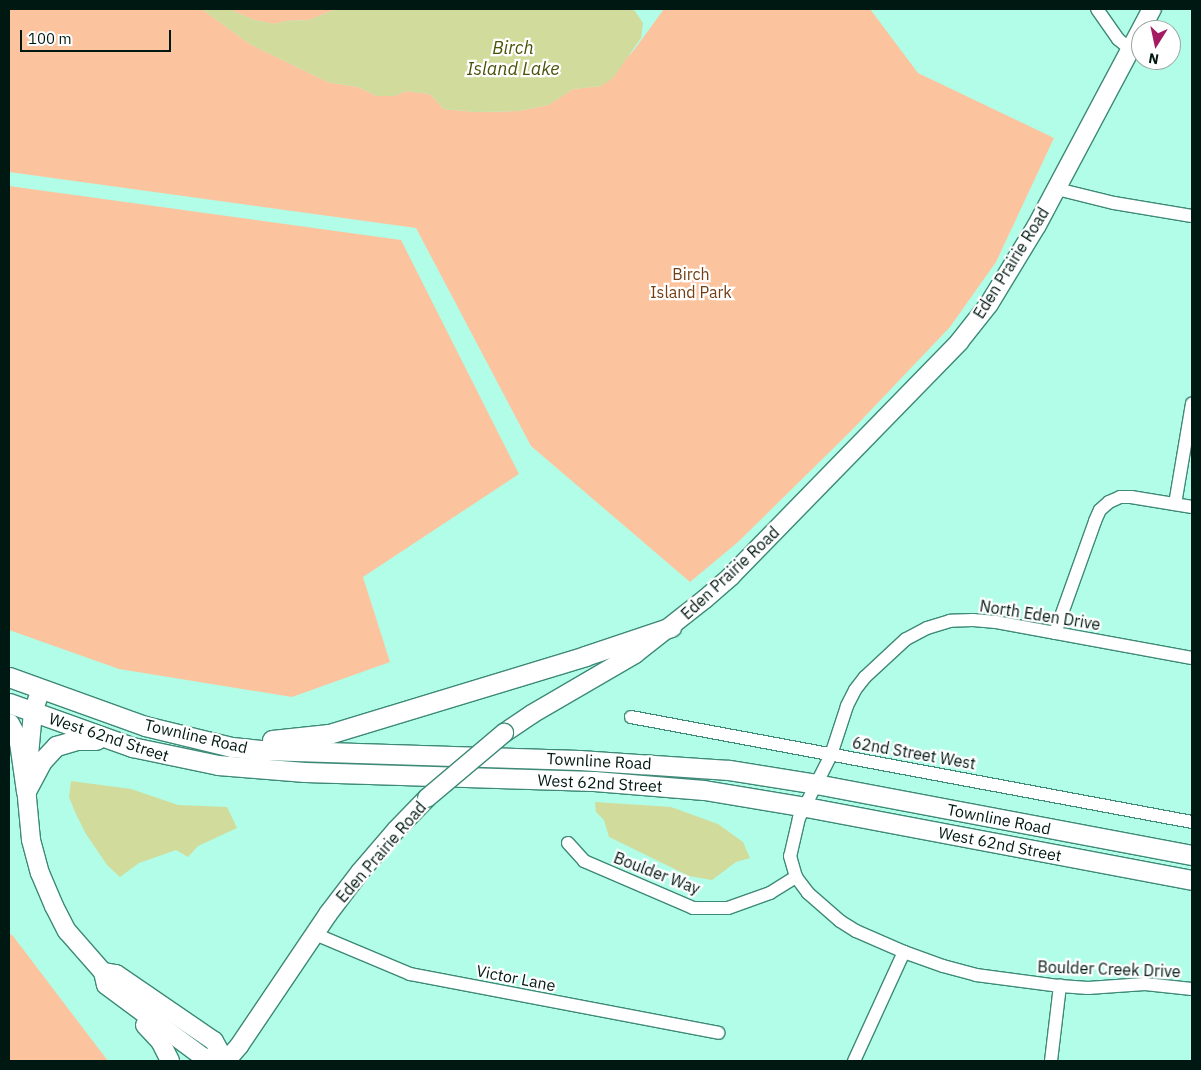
<!DOCTYPE html>
<html>
<head>
<meta charset="utf-8">
<style>
	body { margin:0 }
	#map { position:relative; width:1201px; height:1070px; overflow:hidden; background:#b1fde8; font-family:"IBM Plex Sans",sans-serif }
	div>[style] { position:absolute }
	.green>* { inset:0; background:#fcc49e }
	.water>* { inset:0; background:#d1db9b }
	.roads { filter:drop-shadow(1px 0 #3e8977) drop-shadow(-1px 0 #3e8977) drop-shadow(0 1px #3e8977) drop-shadow(0 -1px #3e8977) }
	.street>* { height:12px; margin:-6px; padding:0 6px; transform-origin:6px; border-radius:6px; background:#fff }
	.secondary>* { height:18px; margin:-9px; padding:0 9px; transform-origin:9px; border-radius:9px; background:#fff }
	.primary>* { height:19px; margin:-9.5px; padding:0 9.5px; transform-origin:9.5px; border-radius:9.5px; background:#fff }
	.bridges { filter:drop-shadow(1px 0 #3e8977) drop-shadow(-1px 0 #3e8977) drop-shadow(0 1px #3e8977) drop-shadow(0 -1px #3e8977) }
	.secondary-bridge>* { height:18px; margin:-9px; padding:0 9px; transform-origin:9px; border-radius:9px; background:#fff }
	span { translate:-50% -50%; white-space:nowrap; text-align:center; line-height:1.15; -webkit-text-stroke:4.5px #fff; paint-order:stroke }
	.street-label { font-size:16px; color:#001812 }
	.park-label { font-size:16px; color:#733e13 }
	.water-label { font-size:18px; color:#4c5309; font-style:italic }
	.frame { position:absolute; inset:0; border:10px solid #001812; pointer-events:none }
	.north { position:absolute; left:1131px; top:20px; width:50px; height:50px; box-sizing:border-box; background:#fff; border:1px solid #99a3a0; border-radius:50%; rotate:190deg; font-size:14px; font-weight:700; line-height:20px; text-align:center; color:#001812 }
	.north::after { content:''; display:block; margin:auto; width:18px; height:22px; background:#a51b62; clip-path:polygon(50% 0,100% 100%,50% 72%,0 100%) }
	.scale { position:absolute; left:20px; top:30px; width:151px; height:22px; box-sizing:border-box; border:2px solid #001812; border-top:0; padding-left:6px; font-size:15px; line-height:18px; white-space:nowrap; color:#001812; -webkit-text-stroke:4px #fff; paint-order:stroke }
</style>
</head>
<body>
<div id="map">
	<div class="green">
		<i style="clip-path:polygon(9px 9px,202px 9px,250px 44px,328px 82px,358px 87px,377px 96px,394px 96px,406px 91px,430px 94px,444px 109px,476px 112px,518px 111px,548px 105px,573px 89px,601px 86px,634px 50px,664px 9px,870px 9px,918px 73px,1054px 138px,996px 262px,950px 327px,851px 431px,738px 542px,690px 582px,531px 446px,416px 228px,9px 172px)"></i>
		<i style="clip-path:polygon(228px 9px,337px 9px,309px 20px,286px 21px,274px 24px,254px 20px)"></i>
		<i style="clip-path:polygon(9px 186px,401px 240px,519px 474px,363px 577px,390px 662px,292px 697px,119px 669px,9px 630px)"></i>
		<i style="clip-path:polygon(9px 933px,13px 936px,108px 1061px,9px 1061px)"></i>
	</div>
	<div class="water">
		<i style="clip-path:polygon(202px 9px,228px 9px,254px 20px,274px 24px,286px 21px,309px 20px,337px 9px,631px 9px,635px 11px,643px 23px,641px 38px,613px 78px,601px 86px,573px 89px,548px 105px,518px 111px,476px 112px,444px 109px,430px 94px,406px 91px,394px 96px,377px 96px,358px 87px,328px 82px,250px 44px)"></i>
		<i style="clip-path:polygon(71px 781px,131px 789px,178px 805px,227px 807px,237px 828px,198px 846px,188px 857px,176px 850px,139px 863px,120px 877px,107px 865px,86px 834px,75px 812px,69px 797px)"></i>
		<i style="clip-path:polygon(595px 802px,671px 807px,718px 824px,743px 842px,750px 858px,736px 862px,712px 880px,689px 876px,609px 837px,604px 820px,596px 812px)"></i>
	</div>
	<div class="roads">
		<div class="street">
			<i style="left:1097px;top:9px;width:37px;rotate:55deg"></i>
			<i style="left:1118px;top:39px;width:16px;rotate:40deg"></i>
			<i style="left:1057px;top:189px;width:59px;rotate:13.8deg"></i>
			<i style="left:1114px;top:203px;width:79px;rotate:9.5deg"></i>
			<i style="left:1175px;top:504px;width:102px;rotate:-80.4deg"></i>
			<i style="left:1055px;top:633px;width:119px;rotate:-70.3deg"></i>
			<i style="left:1095px;top:521px;width:12px;rotate:-66deg"></i>
			<i style="left:1100px;top:510px;width:12px;rotate:-42deg"></i>
			<i style="left:1109px;top:502px;width:12px;rotate:-24deg"></i>
			<i style="left:1120px;top:497px;width:11px"></i>
			<i style="left:1131px;top:497px;width:62px;rotate:9.3deg"></i>
			<i style="left:1192px;top:658px;width:199px;rotate:-169.6deg"></i>
			<i style="left:996px;top:622px;width:23px;rotate:-175deg"></i>
			<i style="left:973px;top:620px;width:23px;rotate:178deg"></i>
			<i style="left:950px;top:621px;width:24px;rotate:163deg"></i>
			<i style="left:927px;top:628px;width:24px;rotate:152deg"></i>
			<i style="left:906px;top:639px;width:56px;rotate:137.2deg"></i>
			<i style="left:865px;top:677px;width:16px;rotate:128deg"></i>
			<i style="left:855px;top:690px;width:18px;rotate:117deg"></i>
			<i style="left:847px;top:706px;width:52px;rotate:108.1deg"></i>
			<i style="left:831px;top:755px;width:71px;rotate:116.9deg"></i>
			<i style="left:799px;top:818px;width:39px;rotate:103deg"></i>
			<i style="left:790px;top:856px;width:22px;rotate:74deg"></i>
			<i style="left:796px;top:877px;width:20px;rotate:53deg"></i>
			<i style="left:808px;top:893px;width:43px;rotate:41.2deg"></i>
			<i style="left:840px;top:921px;width:19px;rotate:32deg"></i>
			<i style="left:856px;top:931px;width:52px;rotate:23.6deg"></i>
			<i style="left:904px;top:952px;width:41px;rotate:19.7deg"></i>
			<i style="left:943px;top:966px;width:34px;rotate:15deg"></i>
			<i style="left:976px;top:975px;width:85px;rotate:7.5deg"></i>
			<i style="left:1060px;top:986px;width:28px;rotate:4deg"></i>
			<i style="left:1088px;top:988px;width:57px;rotate:-4deg"></i>
			<i style="left:1145px;top:984px;width:47px;rotate:6.1deg"></i>
			<i style="left:631px;top:717px;width:571px;rotate:10.6deg"></i>
			<i style="left:568px;top:843px;width:24px;rotate:48deg"></i>
			<i style="left:584px;top:861px;width:119px;rotate:23.3deg"></i>
			<i style="left:693px;top:908px;width:35px"></i>
			<i style="left:728px;top:908px;width:45px;rotate:-19.7deg"></i>
			<i style="left:770px;top:893px;width:31px;rotate:-32deg"></i>
			<i style="left:315px;top:934px;width:103px;rotate:22.8deg"></i>
			<i style="left:410px;top:974px;width:314px;rotate:10.8deg"></i>
			<i style="left:854px;top:1061px;width:120px;rotate:-65.4deg"></i>
			<i style="left:1051px;top:1061px;width:76px;rotate:-83.2deg"></i>
		</div>
		<div class="secondary">
			<i style="left:41px;top:689px;width:24px;rotate:109deg"></i>
			<i style="left:33px;top:712px;width:75px;rotate:95.3deg"></i>
			<i style="left:26px;top:787px;width:53px;rotate:84.6deg"></i>
			<i style="left:31px;top:840px;width:34px;rotate:75deg"></i>
			<i style="left:40px;top:873px;width:36px;rotate:67deg"></i>
			<i style="left:54px;top:906px;width:28px;rotate:63deg"></i>
			<i style="left:67px;top:931px;width:55px;rotate:48.7deg"></i>
			<i style="left:103px;top:972px;width:13px;rotate:77deg"></i>
			<i style="left:106px;top:985px;width:121px;rotate:36.6deg"></i>
			<i style="left:203px;top:1057px;width:20px;rotate:11deg"></i>
			<i style="left:504px;top:733px;width:34px;rotate:-34deg"></i>
			<i style="left:532px;top:714px;width:119px;rotate:-30.2deg"></i>
			<i style="left:635px;top:654px;width:89px;rotate:-38.2deg"></i>
			<i style="left:705px;top:599px;width:35px;rotate:-41deg"></i>
			<i style="left:731px;top:576px;width:327px;rotate:-45.7deg"></i>
			<i style="left:959px;top:342px;width:48px;rotate:-51.7deg"></i>
			<i style="left:989px;top:304px;width:92px;rotate:-58.7deg"></i>
			<i style="left:1037px;top:225px;width:245px;rotate:-62deg"></i>
			<i style="left:103px;top:972px;width:13px;rotate:9deg"></i>
			<i style="left:116px;top:974px;width:119px;rotate:34.4deg"></i>
			<i style="left:214px;top:1041px;width:23px;rotate:61deg"></i>
			<i style="left:145px;top:1025px;width:22px;rotate:47deg"></i>
			<i style="left:160px;top:1041px;width:22px;rotate:63deg"></i>
			<i style="left:226px;top:1061px;width:20px;rotate:-49deg"></i>
			<i style="left:239px;top:1046px;width:159px;rotate:-56deg"></i>
			<i style="left:328px;top:914px;width:53px;rotate:-52.7deg"></i>
			<i style="left:360px;top:872px;width:55px;rotate:-49.4deg"></i>
			<i style="left:396px;top:830px;width:45px;rotate:-45.9deg"></i>
		</div>
		<div class="primary">
			<i style="left:9px;top:677px;width:145px;rotate:19.8deg"></i>
			<i style="left:145px;top:726px;width:89px;rotate:13.6deg"></i>
			<i style="left:232px;top:747px;width:31px;rotate:6deg"></i>
			<i style="left:263px;top:750px;width:316px;rotate:1.8deg"></i>
			<i style="left:579px;top:760px;width:150px;rotate:3.8deg"></i>
			<i style="left:729px;top:770px;width:88px;rotate:9.1deg"></i>
			<i style="left:816px;top:784px;width:383px;rotate:10.7deg"></i>
			<i style="left:9px;top:703px;width:131px;rotate:19.7deg"></i>
			<i style="left:132px;top:747px;width:88px;rotate:11.8deg"></i>
			<i style="left:218px;top:765px;width:87px;rotate:4.6deg"></i>
			<i style="left:305px;top:772px;width:289px;rotate:1.8deg"></i>
			<i style="left:594px;top:781px;width:110px;rotate:4.7deg"></i>
			<i style="left:704px;top:790px;width:103px;rotate:9.5deg"></i>
			<i style="left:806px;top:807px;width:393px;rotate:10.7deg"></i>
			<i style="left:9px;top:723px;width:21px;rotate:62deg"></i>
			<i style="left:19px;top:742px;width:49px;rotate:81.9deg"></i>
			<i style="left:272px;top:740px;width:57px;rotate:-6deg"></i>
			<i style="left:329px;top:734px;width:268px;rotate:-16.9deg"></i>
			<i style="left:585px;top:656px;width:91px;rotate:-18.6deg"></i>
			<i style="left:26px;top:791px;width:34px;rotate:-62deg"></i>
			<i style="left:42px;top:761px;width:21px;rotate:-47deg"></i>
			<i style="left:56px;top:746px;width:22px;rotate:-16deg"></i>
			<i style="left:77px;top:740px;width:19px"></i>
		</div>
	</div>
	<div class="bridges">
		<div class="secondary-bridge">
			<i style="left:427px;top:798px;width:101px;rotate:-40.2deg"></i>
		</div>
	</div>
	<div class="street-label">
		<span style="left:1011px;top:263px;rotate:-58deg">Eden Prairie Road</span>
		<span style="left:730px;top:573px;rotate:-43deg">Eden Prairie Road</span>
		<span style="left:1040px;top:615px;rotate:9deg">North Eden Drive</span>
		<span style="left:196px;top:736px;rotate:13deg">Townline Road</span>
		<span style="left:109px;top:737px;rotate:18deg">West 62nd Street</span>
		<span style="left:914px;top:753px;rotate:10deg">62nd Street West</span>
		<span style="left:599px;top:761px;rotate:3deg">Townline Road</span>
		<span style="left:600px;top:783px;rotate:3deg">West 62nd Street</span>
		<span style="left:999px;top:819px;rotate:11deg">Townline Road</span>
		<span style="left:1000px;top:844px;rotate:11deg">West 62nd Street</span>
		<span style="left:381px;top:852px;rotate:-49deg">Eden Prairie Road</span>
		<span style="left:657px;top:873px;rotate:21deg">Boulder Way</span>
		<span style="left:1109px;top:969px;rotate:2deg">Boulder Creek Drive</span>
		<span style="left:516px;top:978px;rotate:11deg">Victor Lane</span>
	</div>
	<div class="park-label">
		<span style="left:691px;top:283px">Birch<br>Island Park</span>
	</div>
	<div class="water-label">
		<span style="left:513px;top:59px">Birch<br>Island Lake</span>
	</div>
	<div class="frame"></div>
	<div class="north">N</div>
	<div class="scale">100 m</div>
</div>
</body>
</html>
